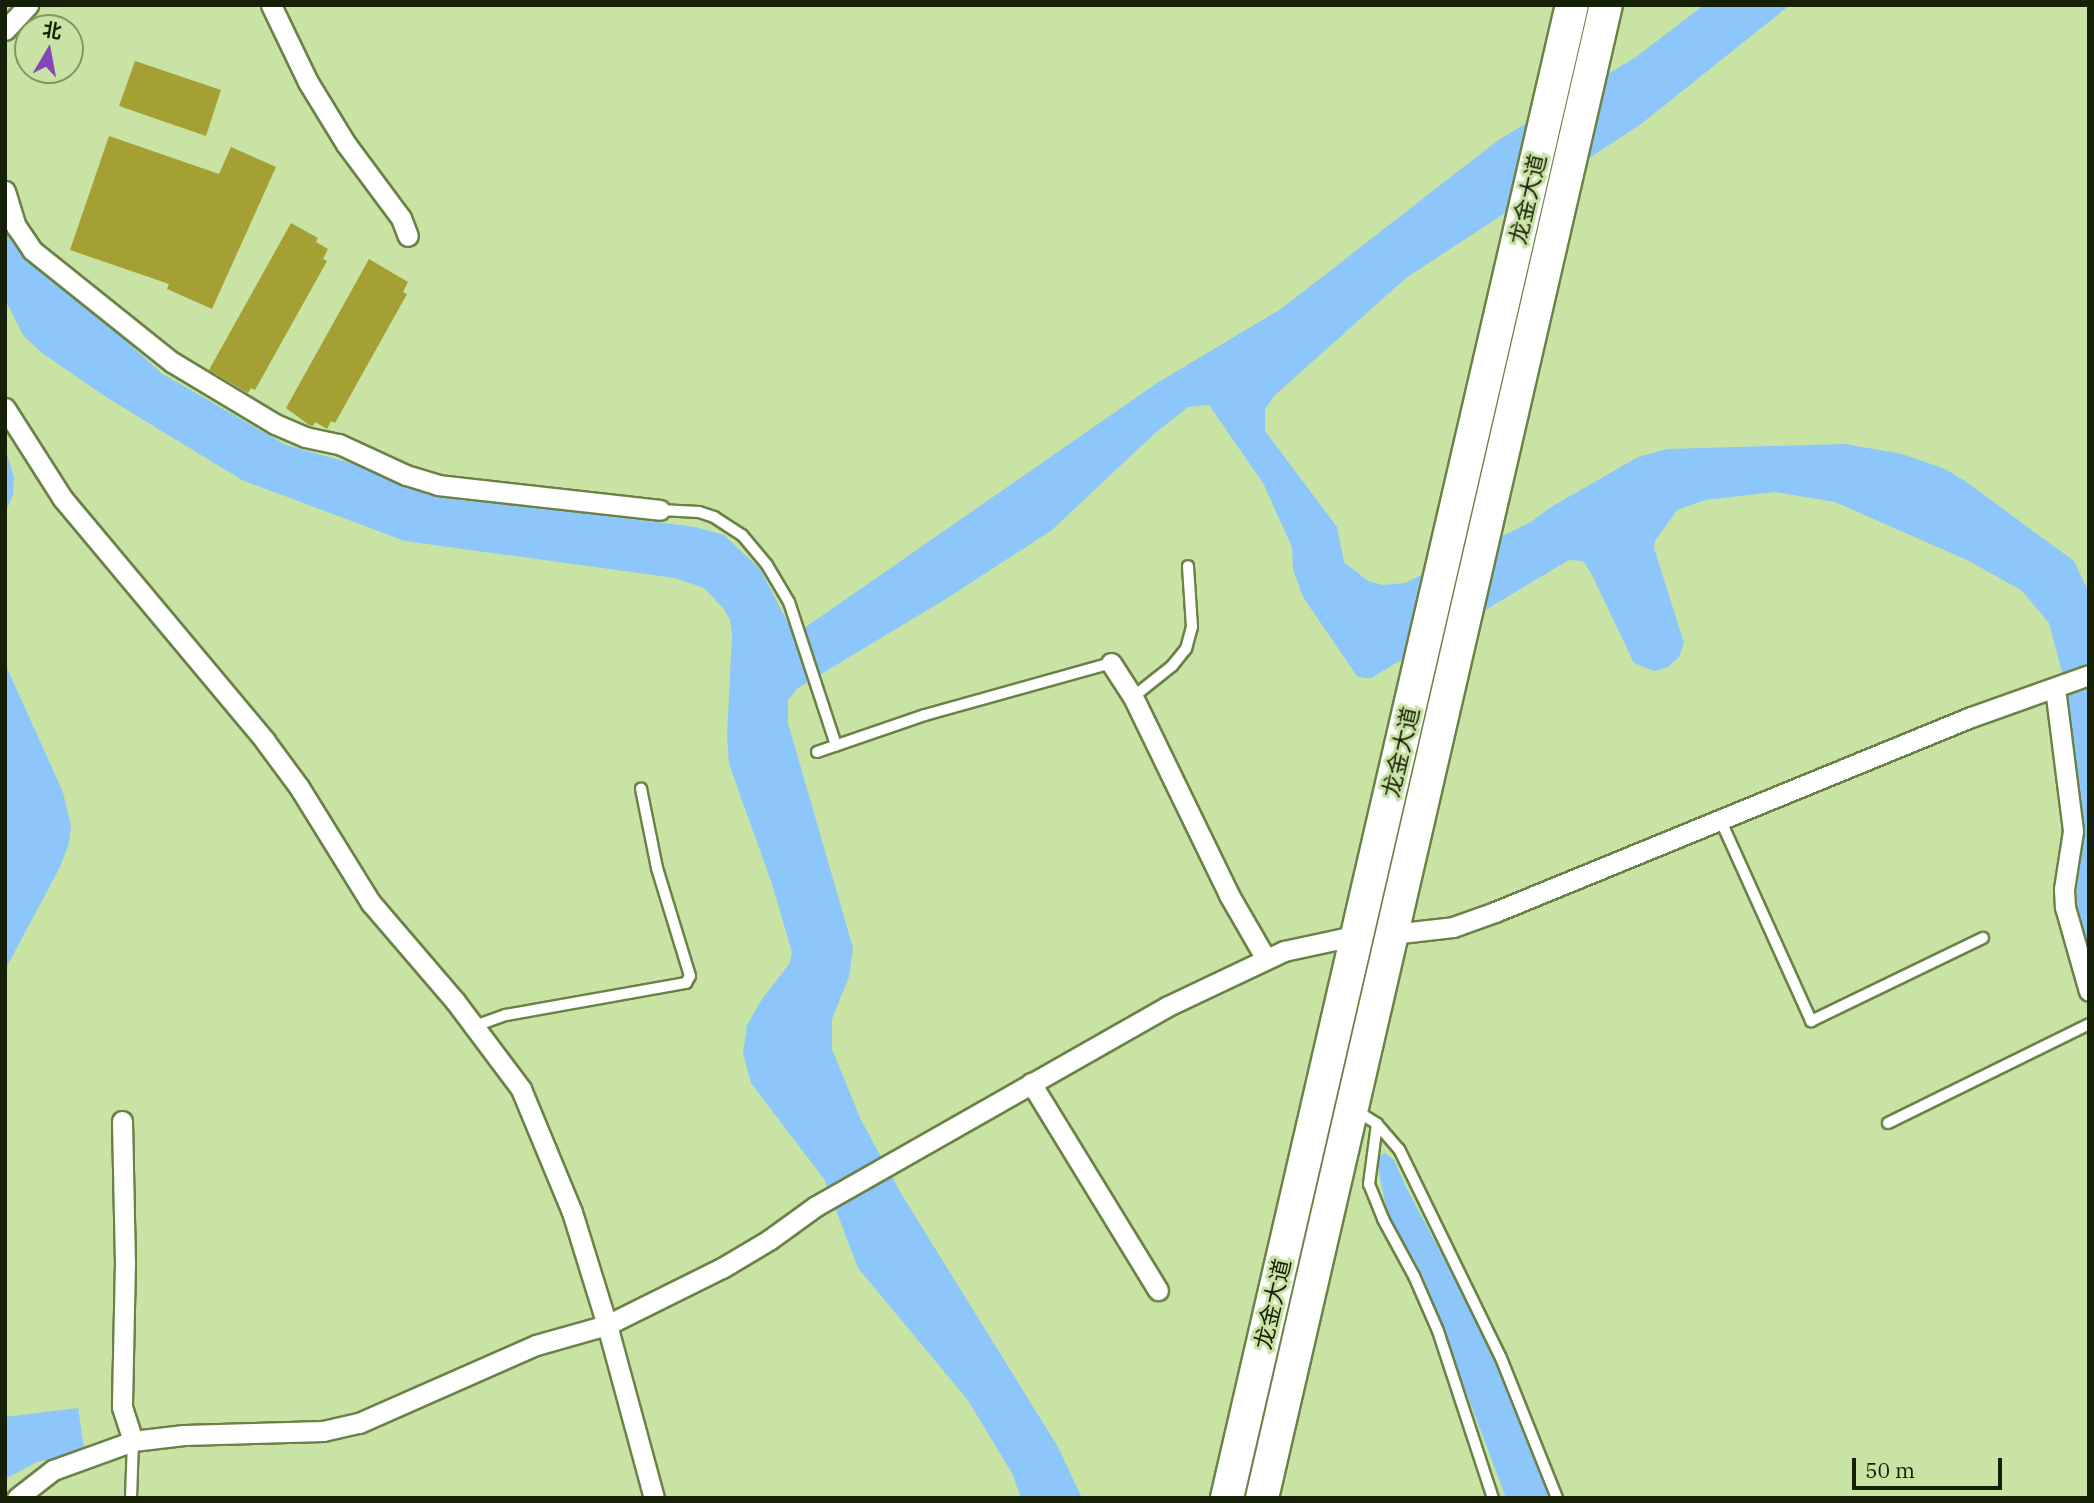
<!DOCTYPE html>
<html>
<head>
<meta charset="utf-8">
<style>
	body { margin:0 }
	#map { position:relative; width:2094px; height:1503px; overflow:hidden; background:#c8e3a3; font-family:"IBM Plex Serif","Noto Sans SC",serif }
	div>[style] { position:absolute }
	.water>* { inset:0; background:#8cc6fa }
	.building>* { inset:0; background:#a5a033 }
	.roads { filter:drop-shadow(2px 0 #6a8246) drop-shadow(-2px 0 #6a8246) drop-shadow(0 2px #6a8246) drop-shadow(0 -2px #6a8246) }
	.service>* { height:10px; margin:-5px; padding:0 5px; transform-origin:5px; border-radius:5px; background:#fff }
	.minor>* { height:19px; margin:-9.5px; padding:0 9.5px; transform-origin:9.5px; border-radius:9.5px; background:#fff }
	.primary>* { height:32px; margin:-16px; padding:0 16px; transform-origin:16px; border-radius:16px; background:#fff }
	span { translate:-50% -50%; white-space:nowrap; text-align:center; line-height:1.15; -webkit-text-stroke:6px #c8e3a3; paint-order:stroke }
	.street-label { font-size:23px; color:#162007 }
	.frame { position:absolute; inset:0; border:7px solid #162007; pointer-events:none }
	.north { position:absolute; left:14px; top:14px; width:70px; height:70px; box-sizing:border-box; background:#c8e3a3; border:2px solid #819565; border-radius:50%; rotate:10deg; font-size:19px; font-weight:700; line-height:28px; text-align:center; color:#162007 }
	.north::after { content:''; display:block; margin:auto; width:24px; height:32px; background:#8645ba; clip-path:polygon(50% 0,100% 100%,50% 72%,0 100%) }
	.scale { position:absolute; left:1852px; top:1458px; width:150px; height:32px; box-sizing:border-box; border:4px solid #162007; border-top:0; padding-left:9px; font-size:21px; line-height:24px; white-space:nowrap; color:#162007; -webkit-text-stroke:5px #c8e3a3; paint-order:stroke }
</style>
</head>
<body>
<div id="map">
	<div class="water">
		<i style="clip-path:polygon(1704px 5px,1790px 5px,1641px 124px,1406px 278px,1274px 396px,1265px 409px,1265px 431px,1337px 527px,1344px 562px,1368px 581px,1383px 585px,1405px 583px,1531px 522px,1551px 507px,1638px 457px,1667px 449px,1845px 444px,1902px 454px,1945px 469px,1965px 481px,2074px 561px,2089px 593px,2089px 971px,2083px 959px,2076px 901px,2080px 842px,2068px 694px,2049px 623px,2021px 590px,1969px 561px,1835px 502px,1775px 492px,1705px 500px,1677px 510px,1655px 541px,1654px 548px,1684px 643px,1679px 657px,1668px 667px,1654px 671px,1634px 663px,1591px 573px,1583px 561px,1569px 560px,1371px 678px,1364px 678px,1357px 676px,1303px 597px,1293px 569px,1292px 547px,1263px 483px,1209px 405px,1188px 407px,1154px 434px,1052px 530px,949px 597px,798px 688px,788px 700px,788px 723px,853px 948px,849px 977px,832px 1019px,832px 1049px,861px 1120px,902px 1195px,1058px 1447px,1082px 1498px,1021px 1498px,1012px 1473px,967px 1399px,858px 1268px,824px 1179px,751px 1083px,743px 1054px,747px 1025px,762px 999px,790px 963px,792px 952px,772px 884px,729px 764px,727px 735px,732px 635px,730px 620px,723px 608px,704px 588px,675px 578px,405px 541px,242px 480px,106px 397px,42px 353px,23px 335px,5px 299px,5px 231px,33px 265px,114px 330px,161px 373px,286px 445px,365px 467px,406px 487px,435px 496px,464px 501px,487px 500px,695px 527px,724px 535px,760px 569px,788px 623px,800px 631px,1157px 383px,1281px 309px,1497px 141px,1636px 57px)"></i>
		<i style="clip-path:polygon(5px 447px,14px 477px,13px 494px,5px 514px)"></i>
		<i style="clip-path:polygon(5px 664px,63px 792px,71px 826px,69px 843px,60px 867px,5px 970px)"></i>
		<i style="clip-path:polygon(1385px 1153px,1394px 1160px,1407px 1189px,1474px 1315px,1522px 1420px,1549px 1498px,1506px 1498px,1423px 1277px,1387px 1212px,1377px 1163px,1379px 1156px)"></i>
		<i style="clip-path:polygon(78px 1408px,84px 1448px,69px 1455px,37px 1462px,5px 1479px,5px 1417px)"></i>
	</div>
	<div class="building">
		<i style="clip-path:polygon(135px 61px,221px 90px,206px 136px,119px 106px)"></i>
		<i style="clip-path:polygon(109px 136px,219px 174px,231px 147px,276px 167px,212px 309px,167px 289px,169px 284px,70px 250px)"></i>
		<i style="clip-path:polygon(291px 223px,318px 238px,316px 242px,328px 249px,323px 259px,327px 261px,255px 390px,251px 388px,248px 393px,209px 370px)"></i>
		<i style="clip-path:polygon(369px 259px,408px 282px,403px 292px,407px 294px,335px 423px,331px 421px,327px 429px,315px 422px,313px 426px,309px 425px,286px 408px)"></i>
	</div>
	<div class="roads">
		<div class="service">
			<i style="left:660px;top:510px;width:39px;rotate:3deg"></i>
			<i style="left:699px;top:512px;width:16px;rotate:18deg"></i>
			<i style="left:714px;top:517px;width:33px;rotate:33deg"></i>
			<i style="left:742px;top:535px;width:39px;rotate:50deg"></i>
			<i style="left:767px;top:565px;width:43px;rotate:59.3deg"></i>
			<i style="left:789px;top:602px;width:151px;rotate:71.8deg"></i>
			<i style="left:1133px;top:697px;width:50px;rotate:-38.5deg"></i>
			<i style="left:1172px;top:666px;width:22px;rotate:-51deg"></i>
			<i style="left:1186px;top:649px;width:23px;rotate:-75deg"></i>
			<i style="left:1192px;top:627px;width:61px;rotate:-93.8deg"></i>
			<i style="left:817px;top:752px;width:114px;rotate:-18.9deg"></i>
			<i style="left:925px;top:715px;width:193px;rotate:-15.6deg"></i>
			<i style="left:1720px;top:819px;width:222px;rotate:65.7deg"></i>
			<i style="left:1811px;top:1021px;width:191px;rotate:-25.8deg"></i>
			<i style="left:475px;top:1026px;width:33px;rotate:-20deg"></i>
			<i style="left:506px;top:1015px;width:183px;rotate:-10.1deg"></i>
			<i style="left:686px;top:983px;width:8px;rotate:-60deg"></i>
			<i style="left:690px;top:976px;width:113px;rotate:-107deg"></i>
			<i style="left:657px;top:868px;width:81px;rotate:-101.4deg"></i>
			<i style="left:1355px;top:1110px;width:26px;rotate:32deg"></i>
			<i style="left:1377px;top:1124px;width:33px;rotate:49deg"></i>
			<i style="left:1399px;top:1149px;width:233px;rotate:64deg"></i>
			<i style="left:1501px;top:1358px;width:151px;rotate:68.2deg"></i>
			<i style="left:1888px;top:1123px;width:224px;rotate:-26.2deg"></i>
			<i style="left:1377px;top:1124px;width:61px;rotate:97.6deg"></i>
			<i style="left:1369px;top:1184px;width:38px;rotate:68deg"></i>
			<i style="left:1383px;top:1219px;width:65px;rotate:61.5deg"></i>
			<i style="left:1414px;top:1276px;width:60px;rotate:66.4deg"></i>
			<i style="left:1438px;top:1331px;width:176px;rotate:71.8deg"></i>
			<i style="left:131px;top:1498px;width:57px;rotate:-88deg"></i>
		</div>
		<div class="minor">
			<i style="left:271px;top:5px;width:85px;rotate:64.3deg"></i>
			<i style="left:308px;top:82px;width:73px;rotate:58.5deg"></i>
			<i style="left:346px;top:144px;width:92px;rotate:53.4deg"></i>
			<i style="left:401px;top:218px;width:19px;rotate:69deg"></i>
			<i style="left:5px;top:30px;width:34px;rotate:-47deg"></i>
			<i style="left:5px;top:191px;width:37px;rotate:73deg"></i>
			<i style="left:16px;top:226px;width:29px;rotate:56deg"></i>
			<i style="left:32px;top:250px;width:179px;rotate:38.7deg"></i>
			<i style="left:172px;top:362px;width:120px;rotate:31deg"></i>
			<i style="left:275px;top:424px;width:33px;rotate:23deg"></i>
			<i style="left:305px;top:437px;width:35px;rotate:12deg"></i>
			<i style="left:339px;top:444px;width:74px;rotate:24.8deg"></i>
			<i style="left:406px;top:475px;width:34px;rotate:17deg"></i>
			<i style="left:438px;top:485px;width:223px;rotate:6.4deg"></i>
			<i style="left:5px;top:408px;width:108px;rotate:57.5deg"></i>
			<i style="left:63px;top:499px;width:315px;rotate:50.1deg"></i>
			<i style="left:265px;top:741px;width:57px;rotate:53.5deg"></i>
			<i style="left:299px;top:787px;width:137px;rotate:58.2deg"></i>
			<i style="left:371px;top:903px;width:129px;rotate:49.4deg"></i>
			<i style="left:455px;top:1001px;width:110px;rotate:53.1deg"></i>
			<i style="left:521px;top:1089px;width:133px;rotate:67.5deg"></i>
			<i style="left:572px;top:1212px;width:118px;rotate:72.8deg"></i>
			<i style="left:607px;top:1325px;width:179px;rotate:74.8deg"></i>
			<i style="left:1111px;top:663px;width:40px;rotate:57.1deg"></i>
			<i style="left:1133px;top:697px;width:220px;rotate:64.1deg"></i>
			<i style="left:1229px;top:895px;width:74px;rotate:60deg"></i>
			<i style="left:2055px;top:688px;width:144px;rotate:82.8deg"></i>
			<i style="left:2073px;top:831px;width:59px;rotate:98.8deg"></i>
			<i style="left:2064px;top:889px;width:18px;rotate:87deg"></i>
			<i style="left:2065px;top:907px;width:87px;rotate:74.1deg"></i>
			<i style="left:1392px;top:934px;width:61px;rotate:-6.5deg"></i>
			<i style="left:1453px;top:927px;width:45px;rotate:-19.7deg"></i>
			<i style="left:1495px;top:912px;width:514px;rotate:-22.28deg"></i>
			<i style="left:1971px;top:717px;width:125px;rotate:-19.6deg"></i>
			<i style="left:1031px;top:1083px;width:243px;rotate:58.5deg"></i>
			<i style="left:122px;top:1121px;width:140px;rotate:88.8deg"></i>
			<i style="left:125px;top:1261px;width:146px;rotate:91.2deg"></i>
			<i style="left:122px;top:1407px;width:36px;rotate:72deg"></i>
			<i style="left:17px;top:1498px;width:46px;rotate:-37.9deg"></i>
			<i style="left:53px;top:1470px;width:85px;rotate:-19.9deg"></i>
			<i style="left:133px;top:1441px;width:51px;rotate:-6.7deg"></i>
			<i style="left:184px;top:1435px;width:139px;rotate:-1.6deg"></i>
			<i style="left:323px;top:1431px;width:37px;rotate:-13deg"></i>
			<i style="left:359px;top:1423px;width:193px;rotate:-23.8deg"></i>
			<i style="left:536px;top:1345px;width:74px;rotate:-15.7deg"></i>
			<i style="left:607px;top:1325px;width:128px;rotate:-26.4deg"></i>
			<i style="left:722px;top:1268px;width:55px;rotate:-30.8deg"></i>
			<i style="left:769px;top:1240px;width:58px;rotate:-35.9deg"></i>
			<i style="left:816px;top:1206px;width:403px;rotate:-29.6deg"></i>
			<i style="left:1166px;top:1007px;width:131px;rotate:-25.4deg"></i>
			<i style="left:1284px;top:951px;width:76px;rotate:-12.2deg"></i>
		</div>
		<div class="primary">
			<i style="left:1227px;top:1498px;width:1532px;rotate:-76.99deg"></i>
			<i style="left:1262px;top:1498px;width:1532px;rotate:-77.03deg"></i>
		</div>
	</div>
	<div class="street-label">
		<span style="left:1527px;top:199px;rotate:-77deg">龙金大道</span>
		<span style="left:1400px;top:752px;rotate:-77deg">龙金大道</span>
		<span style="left:1272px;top:1304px;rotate:-77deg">龙金大道</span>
	</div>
	<div class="frame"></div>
	<div class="north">北</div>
	<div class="scale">50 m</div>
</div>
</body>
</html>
